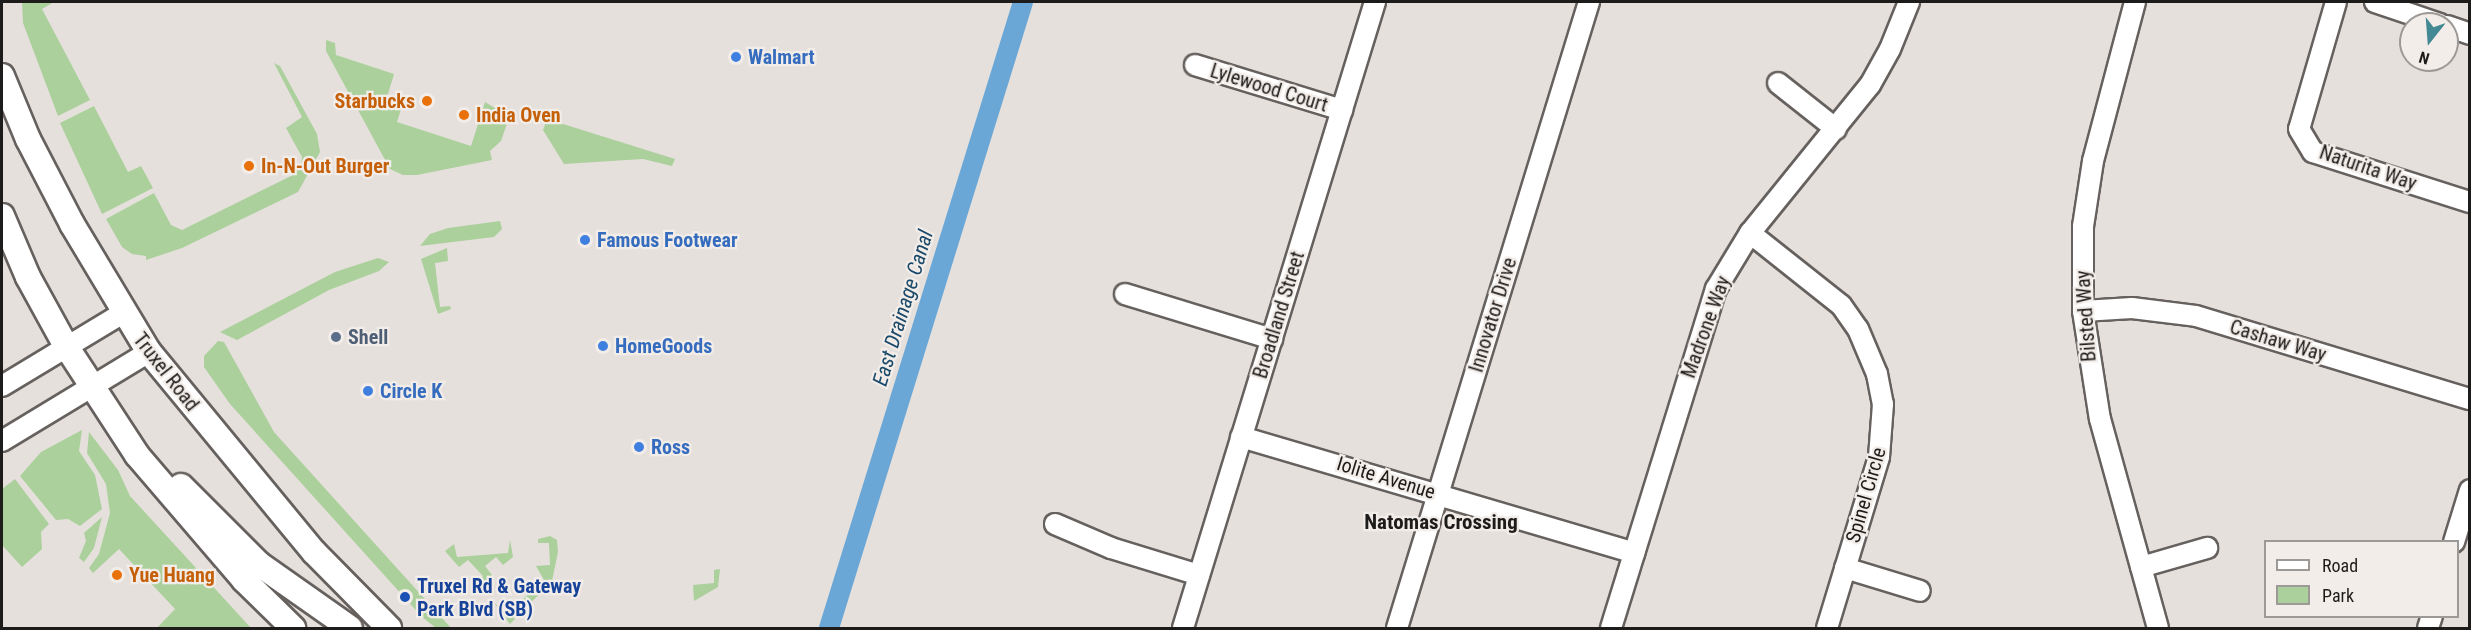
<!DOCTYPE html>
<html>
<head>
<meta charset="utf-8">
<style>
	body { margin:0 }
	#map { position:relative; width:2471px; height:630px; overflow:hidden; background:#e5e0dc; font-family:"Roboto Condensed",sans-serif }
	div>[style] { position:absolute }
	.green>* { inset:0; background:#abd09c }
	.canal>* { height:20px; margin:-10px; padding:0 10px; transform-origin:10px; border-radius:10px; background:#6aa7d6 }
	.roads { filter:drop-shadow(2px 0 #66615e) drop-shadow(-2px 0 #66615e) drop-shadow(0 2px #66615e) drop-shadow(0 -2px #66615e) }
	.minor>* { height:20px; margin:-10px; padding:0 10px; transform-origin:10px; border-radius:10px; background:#fff }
	.major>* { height:24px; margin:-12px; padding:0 12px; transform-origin:12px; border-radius:12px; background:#fff }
	.dots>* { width:16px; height:16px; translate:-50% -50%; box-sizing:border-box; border:3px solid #f2ede9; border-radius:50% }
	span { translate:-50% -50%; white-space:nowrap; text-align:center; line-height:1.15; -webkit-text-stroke:4.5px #f2ede9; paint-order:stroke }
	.shop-label { font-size:20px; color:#366cbe; font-weight:700 }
	.left { translate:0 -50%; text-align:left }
	.street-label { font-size:20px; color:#1e1c1b }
	.food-label { font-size:20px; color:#c56008; font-weight:700 }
	.right { translate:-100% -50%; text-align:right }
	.service-label { font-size:20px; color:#4e5e75; font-weight:700 }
	.transit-label { font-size:20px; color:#164399; font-weight:700 }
	.water-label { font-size:21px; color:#1b496a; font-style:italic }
	.neighbourhood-label { font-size:21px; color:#1e1c1b; font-weight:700 }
	.frame { position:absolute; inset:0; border:3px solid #1e1c1b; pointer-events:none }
	.legend { position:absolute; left:2264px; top:540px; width:195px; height:78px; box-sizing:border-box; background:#f2ede9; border:2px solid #9d9997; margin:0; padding:8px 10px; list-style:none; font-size:18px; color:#1e1c1b }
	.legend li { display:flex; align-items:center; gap:12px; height:30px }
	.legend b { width:30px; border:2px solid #9d9997 }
	.north { position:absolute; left:2399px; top:12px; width:60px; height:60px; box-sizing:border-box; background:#f2ede9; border:2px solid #9d9997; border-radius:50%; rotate:197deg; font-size:16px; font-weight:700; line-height:24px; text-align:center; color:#1e1c1b }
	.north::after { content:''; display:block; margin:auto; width:21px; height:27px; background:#438993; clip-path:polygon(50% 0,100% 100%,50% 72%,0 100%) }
</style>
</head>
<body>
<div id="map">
	<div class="green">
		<i style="clip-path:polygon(22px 2px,54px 2px,42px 9px,90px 100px,58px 116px,23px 23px)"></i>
		<i style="clip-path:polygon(326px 40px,335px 43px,336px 55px,394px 74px,386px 101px,402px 106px,397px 122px,471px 146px,485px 102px,500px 111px,512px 109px,501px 141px,490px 151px,492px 160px,417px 175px,403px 175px,390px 169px,326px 51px)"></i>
		<i style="clip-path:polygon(274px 63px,280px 66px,317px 134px,320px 152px,298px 192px,182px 248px,146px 260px,146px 256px,132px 254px,122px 247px,106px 219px,154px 193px,171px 225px,182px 230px,293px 175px,301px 165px,302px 157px,286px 128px,302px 117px)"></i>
		<i style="clip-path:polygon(94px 106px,128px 172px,141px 166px,153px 188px,102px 214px,60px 123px)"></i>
		<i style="clip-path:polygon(547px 119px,675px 159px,672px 166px,643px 159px,564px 164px,543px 130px)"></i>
		<i style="clip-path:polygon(500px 221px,502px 229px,494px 237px,420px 246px,430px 234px,448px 228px)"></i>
		<i style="clip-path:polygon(447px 248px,448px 261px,435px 263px,440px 307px,450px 306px,451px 309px,438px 314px,421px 259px)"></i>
		<i style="clip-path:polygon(378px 258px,389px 262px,379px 271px,329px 290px,237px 340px,220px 332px,335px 272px)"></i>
		<i style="clip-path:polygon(218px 341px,224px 342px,274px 432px,451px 628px,436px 628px,422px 617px,230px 404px,204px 367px,204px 356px)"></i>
		<i style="clip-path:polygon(82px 430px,79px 451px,95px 475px,102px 509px,80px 526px,68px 519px,56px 520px,20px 476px,41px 452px)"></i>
		<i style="clip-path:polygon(89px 432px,118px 470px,130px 496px,251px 628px,157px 628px,175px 609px,119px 549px,93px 573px,89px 568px,99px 554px,110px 513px,106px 484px,87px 453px)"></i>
		<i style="clip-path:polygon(15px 479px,49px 524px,41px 532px,42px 549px,22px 567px,2px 545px,2px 489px)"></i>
		<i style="clip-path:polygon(102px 517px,94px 548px,84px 562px,79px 558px,86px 541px,84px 533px)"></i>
		<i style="clip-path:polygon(550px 536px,557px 540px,558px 552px,552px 581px,510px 624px,494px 603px,507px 614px,544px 580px,536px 566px,550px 565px,549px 543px,538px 543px,538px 539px)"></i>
		<i style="clip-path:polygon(510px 540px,513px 557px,503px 565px,496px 557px,485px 566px,492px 575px,479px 588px,476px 584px,483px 576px,468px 560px,459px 567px,445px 551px,454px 544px,457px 557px,508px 553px)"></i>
		<i style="clip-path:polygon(720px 569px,718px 587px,694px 601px,693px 585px,714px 583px,714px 570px)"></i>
	</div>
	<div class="canal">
		<i style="left:829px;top:628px;width:655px;rotate:-72.78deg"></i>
	</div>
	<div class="roads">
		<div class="minor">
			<i style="left:2135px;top:2px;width:164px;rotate:104.8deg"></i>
			<i style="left:2093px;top:161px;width:66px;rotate:98.7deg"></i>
			<i style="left:2083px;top:226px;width:85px;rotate:90deg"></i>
			<i style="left:2083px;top:311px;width:109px;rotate:81.1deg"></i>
			<i style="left:2100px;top:419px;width:217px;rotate:74.5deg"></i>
			<i style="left:2336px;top:2px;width:132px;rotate:106.2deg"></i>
			<i style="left:2299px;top:129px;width:27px;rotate:59deg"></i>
			<i style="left:2313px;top:152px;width:165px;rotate:17.7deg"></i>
			<i style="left:2375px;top:2px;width:69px;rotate:18.7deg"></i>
			<i style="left:2447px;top:26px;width:24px;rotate:19deg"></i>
			<i style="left:1195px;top:65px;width:154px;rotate:17deg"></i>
			<i style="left:1778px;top:83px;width:74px;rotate:38.4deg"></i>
			<i style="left:1750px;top:233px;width:116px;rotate:38.4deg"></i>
			<i style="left:1841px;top:305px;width:29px;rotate:55deg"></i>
			<i style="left:1858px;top:329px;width:49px;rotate:67.1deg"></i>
			<i style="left:1877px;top:374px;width:31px;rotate:79deg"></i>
			<i style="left:1883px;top:404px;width:53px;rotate:94.3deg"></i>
			<i style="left:1879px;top:457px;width:179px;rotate:106.9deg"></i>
			<i style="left:1125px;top:294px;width:154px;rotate:17deg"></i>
			<i style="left:2083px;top:311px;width:49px;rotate:-3.5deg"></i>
			<i style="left:2132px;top:308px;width:64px;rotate:7.1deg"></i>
			<i style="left:2196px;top:316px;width:286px;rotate:16.9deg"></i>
			<i style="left:2px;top:386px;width:141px;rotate:-31.1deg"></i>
			<i style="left:1241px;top:437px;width:410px;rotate:16.4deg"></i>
			<i style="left:2px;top:441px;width:172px;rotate:-31.2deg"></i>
			<i style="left:1055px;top:524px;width:61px;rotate:23.2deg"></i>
			<i style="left:1111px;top:548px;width:92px;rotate:17.1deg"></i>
			<i style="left:2454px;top:542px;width:54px;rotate:-72.9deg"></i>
			<i style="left:2141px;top:567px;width:69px;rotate:-16.1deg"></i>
			<i style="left:1845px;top:568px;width:78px;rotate:17deg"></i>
			<i style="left:1183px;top:628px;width:655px;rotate:-72.95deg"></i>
			<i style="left:1397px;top:628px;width:655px;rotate:-72.95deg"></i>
			<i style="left:1611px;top:628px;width:355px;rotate:-72.8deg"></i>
			<i style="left:1716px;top:289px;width:66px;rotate:-58.7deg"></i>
			<i style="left:1750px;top:233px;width:191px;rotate:-51deg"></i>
			<i style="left:1870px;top:85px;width:41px;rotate:-60.9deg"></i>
			<i style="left:1890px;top:49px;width:51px;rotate:-68deg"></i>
			<i style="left:2428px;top:628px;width:13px;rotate:-72deg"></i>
		</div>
		<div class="major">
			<i style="left:2px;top:76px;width:68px;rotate:67.6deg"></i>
			<i style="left:28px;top:139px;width:96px;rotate:62.6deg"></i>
			<i style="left:72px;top:224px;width:149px;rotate:59deg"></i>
			<i style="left:149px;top:352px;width:259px;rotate:50.5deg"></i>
			<i style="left:314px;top:552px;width:107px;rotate:45.4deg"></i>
			<i style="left:2px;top:216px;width:66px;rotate:66.9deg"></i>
			<i style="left:28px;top:277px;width:79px;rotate:61.2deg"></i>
			<i style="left:66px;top:346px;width:130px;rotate:56.9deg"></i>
			<i style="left:137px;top:455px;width:165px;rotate:49.4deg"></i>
			<i style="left:244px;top:580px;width:69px;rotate:44.4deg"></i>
			<i style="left:181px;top:486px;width:110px;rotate:45deg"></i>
			<i style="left:259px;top:564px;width:111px;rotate:35.1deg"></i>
		</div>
	</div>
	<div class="dots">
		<i style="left:736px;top:57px;background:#3f7fe0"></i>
		<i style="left:427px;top:101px;background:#e8710a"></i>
		<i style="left:464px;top:115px;background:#e8710a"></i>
		<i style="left:249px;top:166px;background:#e8710a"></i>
		<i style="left:585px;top:240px;background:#3f7fe0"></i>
		<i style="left:336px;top:337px;background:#5c6f8a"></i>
		<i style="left:603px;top:346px;background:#3f7fe0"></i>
		<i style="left:368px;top:391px;background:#3f7fe0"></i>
		<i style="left:639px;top:447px;background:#3f7fe0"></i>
		<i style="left:117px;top:575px;background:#e8710a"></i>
		<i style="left:405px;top:597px;background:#1a4fb4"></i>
	</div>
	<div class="shop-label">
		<span class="left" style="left:748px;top:57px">Walmart</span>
		<span class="left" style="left:597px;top:240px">Famous Footwear</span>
		<span class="left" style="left:615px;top:346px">HomeGoods</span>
		<span class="left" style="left:380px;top:391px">Circle K</span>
		<span class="left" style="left:651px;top:447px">Ross</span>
	</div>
	<div class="street-label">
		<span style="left:1269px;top:88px;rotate:17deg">Lylewood Court</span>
		<span style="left:2368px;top:168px;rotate:19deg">Naturita Way</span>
		<span style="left:1279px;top:315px;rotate:-73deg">Broadland Street</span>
		<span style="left:1493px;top:315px;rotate:-73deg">Innovator Drive</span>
		<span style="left:2086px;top:316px;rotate:-94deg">Bilsted Way</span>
		<span style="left:1706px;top:327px;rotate:-70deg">Madrone Way</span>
		<span style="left:2278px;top:341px;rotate:17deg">Cashaw Way</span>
		<span style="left:166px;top:372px;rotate:52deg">Truxel Road</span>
		<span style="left:1386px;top:478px;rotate:17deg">Iolite Avenue</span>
		<span style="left:1866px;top:495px;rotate:-74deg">Spinel Circle</span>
	</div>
	<div class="food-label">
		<span class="right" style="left:415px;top:101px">Starbucks</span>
		<span class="left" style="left:476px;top:115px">India Oven</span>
		<span class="left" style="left:261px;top:166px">In-N-Out Burger</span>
		<span class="left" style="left:129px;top:575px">Yue Huang</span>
	</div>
	<div class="service-label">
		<span class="left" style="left:348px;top:337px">Shell</span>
	</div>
	<div class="transit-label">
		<span class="left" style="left:417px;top:598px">Truxel Rd &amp; Gateway<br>Park Blvd (SB)</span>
	</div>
	<div class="water-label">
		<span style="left:903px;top:308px;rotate:-73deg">East Drainage Canal</span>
	</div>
	<div class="neighbourhood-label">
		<span style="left:1441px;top:522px">Natomas Crossing</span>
	</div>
	<div class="frame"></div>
	<ul class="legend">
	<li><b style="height:8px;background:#fff"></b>Road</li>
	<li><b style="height:16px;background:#abd09c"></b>Park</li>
	</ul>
	<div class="north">N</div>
</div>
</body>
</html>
